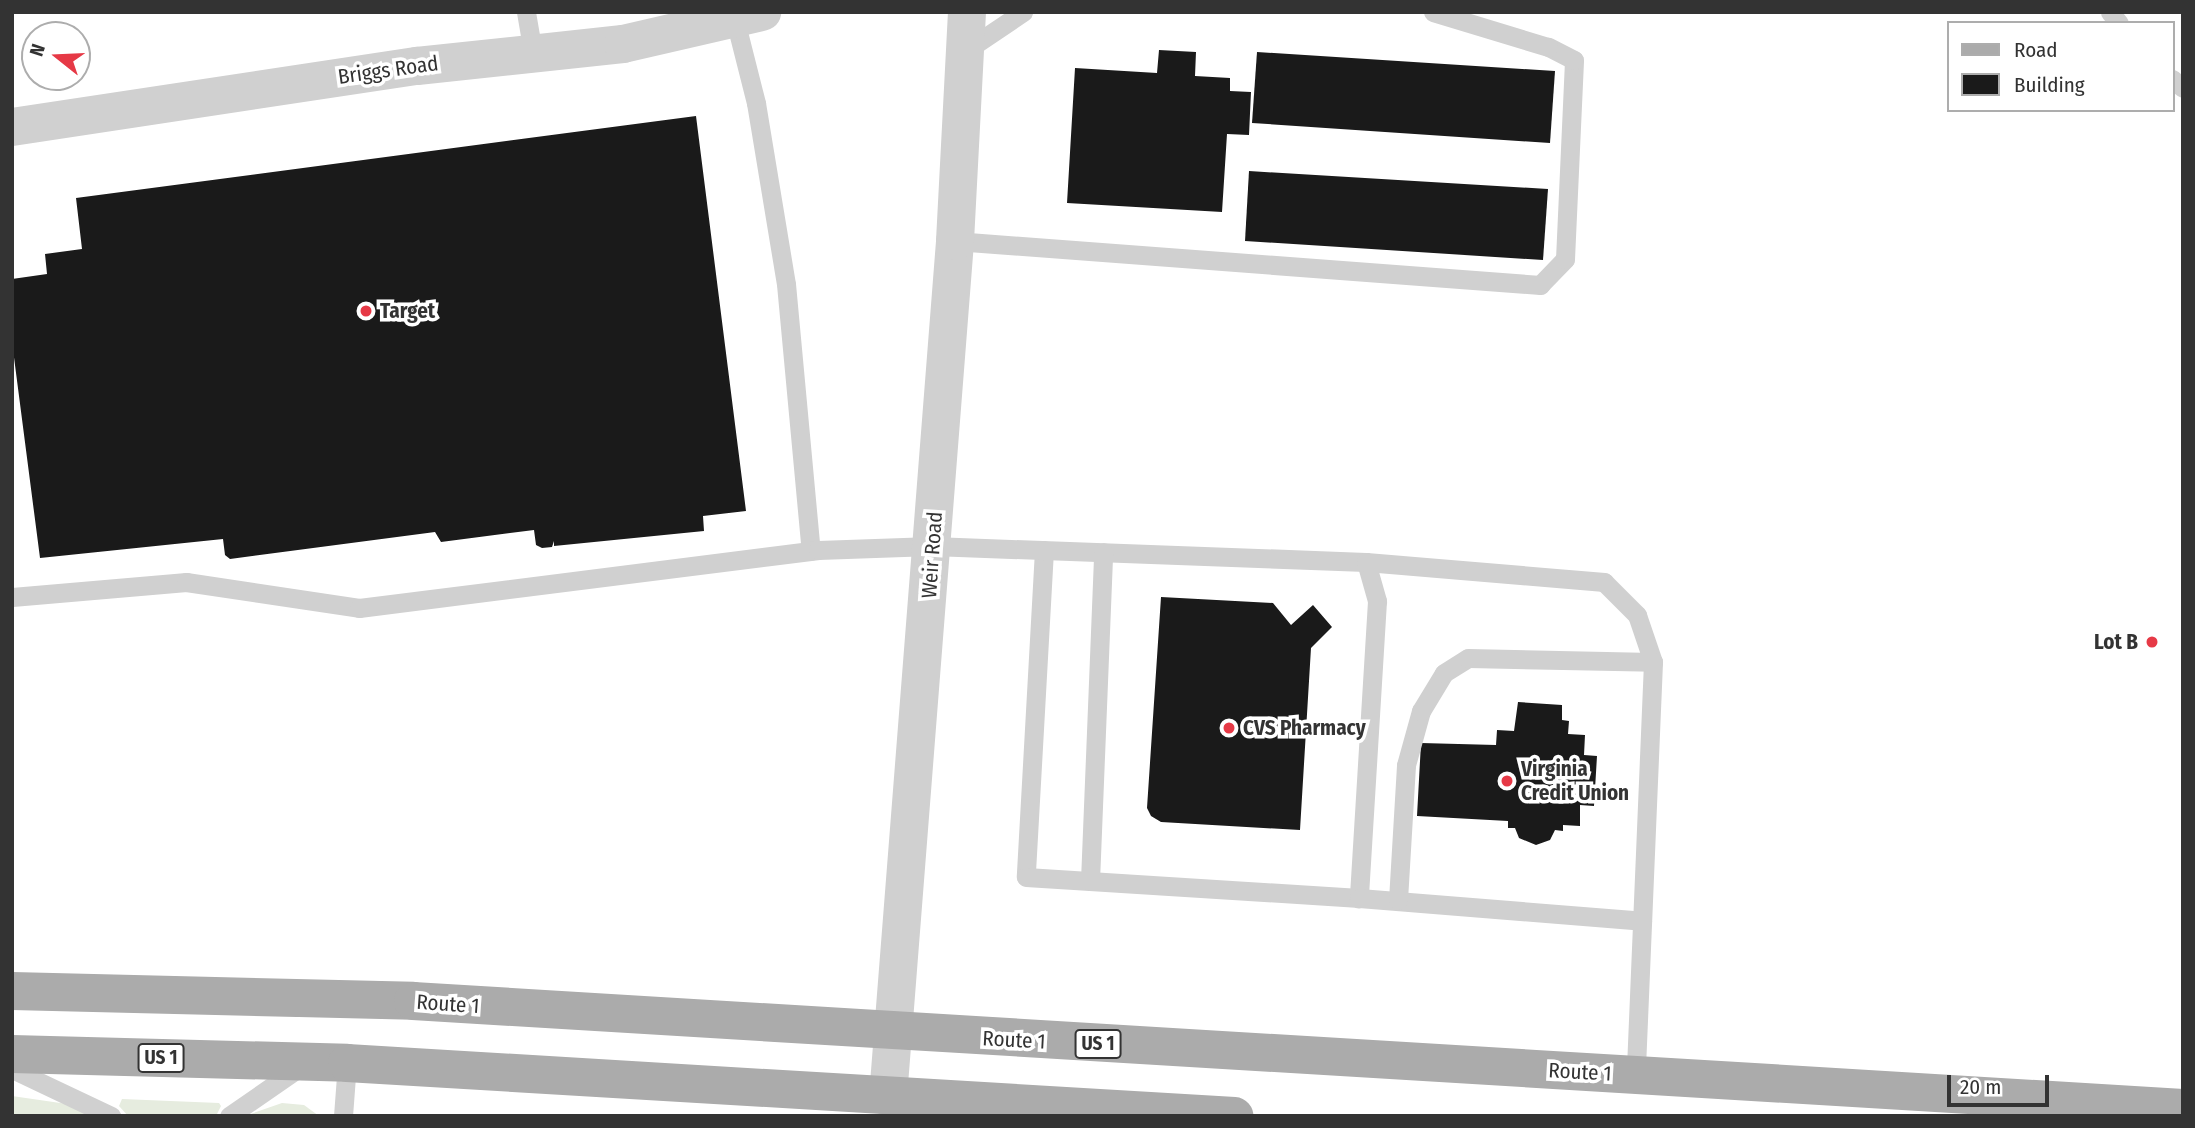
<!DOCTYPE html>
<html>
<head>
<meta charset="utf-8">
<style>
	body { margin:0 }
	#map { position:relative; width:2195px; height:1128px; overflow:hidden; background:#fff; font-family:"Fira Sans Condensed",sans-serif }
	div>[style] { position:absolute }
	.green>* { inset:0; background:#e6ecdf }
	.building>* { inset:0; background:#1a1a1a }
	.service>* { height:19px; margin:-9.5px; padding:0 9.5px; transform-origin:9.5px; border-radius:9.5px; background:#d0d0d0 }
	.minor>* { height:38px; margin:-19px; padding:0 19px; transform-origin:19px; border-radius:19px; background:#d0d0d0 }
	.primary>* { height:38px; margin:-19px; padding:0 19px; transform-origin:19px; border-radius:19px; background:#ababab }
	.dots>* { width:19px; height:19px; translate:-50% -50%; box-sizing:border-box; border:4px solid #fff; border-radius:50% }
	span { translate:-50% -50%; white-space:nowrap; text-align:center; line-height:1.15; -webkit-text-stroke:7px #fff; paint-order:stroke }
	.shield-label span { padding:2px 5px; background:#fff; border:2px solid; border-radius:5px; -webkit-text-stroke-width:0 }
	.shield-label { font-size:19px; color:#333; font-weight:700 }
	.street-label { font-size:21px; color:#333 }
	.poi-label { font-size:21px; color:#333; font-weight:700 }
	.left { translate:0 -50%; text-align:left }
	.right { translate:-100% -50%; text-align:right }
	.frame { position:absolute; inset:0; border:14px solid #333; pointer-events:none }
	.legend { position:absolute; left:1947px; top:21px; width:228px; height:91px; box-sizing:border-box; background:#fff; border:2px solid #adadad; margin:0; padding:9px 12px; list-style:none; font-size:21px; color:#333 }
	.legend li { display:flex; align-items:center; gap:14px; height:35px }
	.legend b { width:35px; border:2px solid #adadad }
	.north { position:absolute; left:21px; top:21px; width:70px; height:70px; box-sizing:border-box; background:#fff; border:2px solid #adadad; border-radius:50%; rotate:288deg; font-size:19px; font-weight:700; line-height:28px; text-align:center; color:#333 }
	.north::after { content:''; display:block; margin:auto; width:24px; height:32px; background:#e63946; clip-path:polygon(50% 0,100% 100%,50% 72%,0 100%) }
	.scale { position:absolute; left:1947px; top:1075px; width:102px; height:32px; box-sizing:border-box; border:4px solid #333; border-top:0; padding-left:9px; font-size:21px; line-height:24px; white-space:nowrap; color:#333; -webkit-text-stroke:5px #fff; paint-order:stroke }
</style>
</head>
<body>
<div id="map">
	<div class="green">
		<i style="clip-path:polygon(12px 1096px,74px 1105px,94px 1116px,12px 1116px)"></i>
		<i style="clip-path:polygon(122px 1099px,219px 1103px,221px 1106px,216px 1116px,128px 1116px,119px 1106px)"></i>
		<i style="clip-path:polygon(282px 1103px,304px 1105px,319px 1116px,245px 1116px)"></i>
	</div>
	<div class="building">
		<i style="clip-path:polygon(1159px 50px,1196px 52px,1195px 76px,1230px 78px,1230px 91px,1251px 92px,1249px 135px,1227px 134px,1222px 212px,1067px 203px,1075px 68px,1157px 73px)"></i>
		<i style="clip-path:polygon(1257px 52px,1555px 71px,1550px 143px,1252px 123px)"></i>
		<i style="clip-path:polygon(696px 116px,746px 511px,703px 516px,704px 531px,554px 546px,554px 541px,552px 547px,542px 548px,536px 545px,534px 530px,441px 542px,435px 532px,230px 559px,225px 555px,223px 539px,40px 558px,12px 342px,12px 279px,47px 274px,45px 254px,82px 249px,76px 198px)"></i>
		<i style="clip-path:polygon(1249px 171px,1548px 189px,1543px 260px,1245px 241px)"></i>
		<i style="clip-path:polygon(1161px 597px,1273px 603px,1291px 625px,1313px 605px,1332px 627px,1311px 648px,1300px 830px,1161px 822px,1151px 816px,1147px 808px)"></i>
		<i style="clip-path:polygon(1518px 702px,1562px 705px,1562px 720px,1569px 721px,1568px 734px,1585px 735px,1584px 755px,1597px 756px,1594px 806px,1580px 805px,1580px 826px,1563px 825px,1563px 831px,1555px 830px,1550px 840px,1536px 845px,1519px 838px,1515px 828px,1508px 828px,1508px 821px,1417px 816px,1421px 743px,1496px 745px,1497px 730px,1514px 731px)"></i>
	</div>
	<div class="service">
		<i style="left:526px;top:12px;width:42px;rotate:80.3deg"></i>
		<i style="left:2110px;top:12px;width:14px;rotate:51deg"></i>
		<i style="left:735px;top:20px;width:86px;rotate:75.8deg"></i>
		<i style="left:756px;top:103px;width:183px;rotate:80.6deg"></i>
		<i style="left:786px;top:284px;width:268px;rotate:84.7deg"></i>
		<i style="left:965px;top:51px;width:70px;rotate:-33.9deg"></i>
		<i style="left:2172px;top:79px;width:14px;rotate:39deg"></i>
		<i style="left:955px;top:241px;width:587px;rotate:4.3deg"></i>
		<i style="left:1540px;top:285px;width:36px;rotate:-46deg"></i>
		<i style="left:1565px;top:259px;width:199px;rotate:-87.4deg"></i>
		<i style="left:1574px;top:60px;width:29px;rotate:-153deg"></i>
		<i style="left:1548px;top:47px;width:120px;rotate:-163.1deg"></i>
		<i style="left:1044px;top:550px;width:327px;rotate:93.2deg"></i>
		<i style="left:1026px;top:877px;width:334px;rotate:3.6deg"></i>
		<i style="left:1366px;top:562px;width:41px;rotate:74.2deg"></i>
		<i style="left:1377px;top:601px;width:298px;rotate:93.5deg"></i>
		<i style="left:1359px;top:898px;width:284px;rotate:4.6deg"></i>
		<i style="left:12px;top:597px;width:175px;rotate:-4.9deg"></i>
		<i style="left:186px;top:582px;width:175px;rotate:8.5deg"></i>
		<i style="left:359px;top:608px;width:463px;rotate:-7.2deg"></i>
		<i style="left:818px;top:550px;width:114px;rotate:-2deg"></i>
		<i style="left:932px;top:546px;width:434px;rotate:2.1deg"></i>
		<i style="left:1366px;top:562px;width:239px;rotate:4.8deg"></i>
		<i style="left:1604px;top:582px;width:47px;rotate:45deg"></i>
		<i style="left:1637px;top:615px;width:50px;rotate:71.2deg"></i>
		<i style="left:1653px;top:662px;width:414px;rotate:92.4deg"></i>
		<i style="left:1090px;top:881px;width:329px;rotate:-87.7deg"></i>
		<i style="left:1398px;top:900px;width:135px;rotate:-86.6deg"></i>
		<i style="left:1406px;top:765px;width:56px;rotate:-74.5deg"></i>
		<i style="left:1421px;top:711px;width:44px;rotate:-58.8deg"></i>
		<i style="left:1444px;top:673px;width:28px;rotate:-32deg"></i>
		<i style="left:1468px;top:658px;width:185px;rotate:1.2deg"></i>
		<i style="left:12px;top:1069px;width:110px;rotate:25.4deg"></i>
		<i style="left:229px;top:1116px;width:86px;rotate:-34.6deg"></i>
		<i style="left:343px;top:1116px;width:53px;rotate:-85.7deg"></i>
	</div>
	<div class="minor">
		<i style="left:12px;top:127px;width:410px;rotate:-8.6deg"></i>
		<i style="left:417px;top:66px;width:207px;rotate:-6.1deg"></i>
		<i style="left:623px;top:44px;width:143px;rotate:-13deg"></i>
		<i style="left:888px;top:1097px;width:859px;rotate:-85.52deg"></i>
		<i style="left:955px;top:241px;width:229px;rotate:-87deg"></i>
	</div>
	<div class="primary">
		<i style="left:12px;top:991px;width:401px;rotate:1.4deg"></i>
		<i style="left:413px;top:1001px;width:1773px;rotate:3.46deg"></i>
		<i style="left:12px;top:1054px;width:335px;rotate:1.5deg"></i>
		<i style="left:347px;top:1063px;width:889px;rotate:3.42deg"></i>
	</div>
	<div class="dots">
		<i style="left:366px;top:311px;background:#e63946"></i>
		<i style="left:2152px;top:642px;background:#e63946"></i>
		<i style="left:1229px;top:728px;background:#e63946"></i>
		<i style="left:1507px;top:781px;background:#e63946"></i>
	</div>
	<div class="shield-label">
		<span style="left:1098px;top:1044px">US 1</span>
		<span style="left:161px;top:1058px">US 1</span>
	</div>
	<div class="street-label">
		<span style="left:388px;top:70px;rotate:-8deg">Briggs Road</span>
		<span style="left:932px;top:555px;rotate:-86deg">Weir Road</span>
		<span style="left:448px;top:1004px;rotate:4deg">Route 1</span>
		<span style="left:1014px;top:1040px;rotate:3deg">Route 1</span>
		<span style="left:1580px;top:1072px;rotate:3deg">Route 1</span>
	</div>
	<div class="poi-label">
		<span class="left" style="left:380px;top:311px">Target</span>
		<span class="right" style="left:2138px;top:642px">Lot B</span>
		<span class="left" style="left:1243px;top:728px">CVS Pharmacy</span>
		<span class="left" style="left:1521px;top:781px">Virginia<br>Credit Union</span>
	</div>
	<div class="frame"></div>
	<ul class="legend">
	<li><b style="height:9px;background:#ababab"></b>Road</li>
	<li><b style="height:19px;background:#1a1a1a"></b>Building</li>
	</ul>
	<div class="north">N</div>
	<div class="scale">20 m</div>
</div>
</body>
</html>
